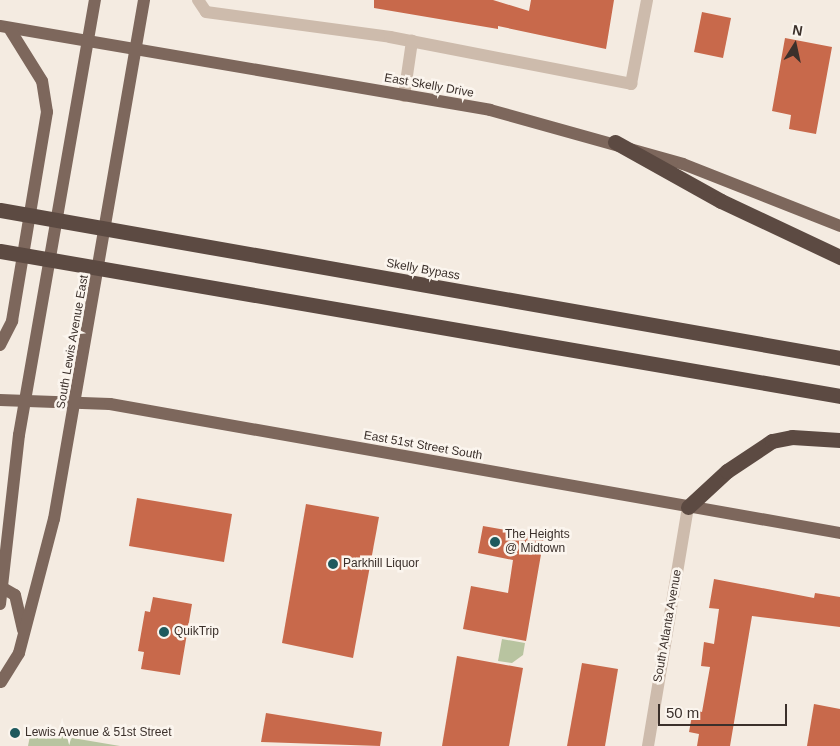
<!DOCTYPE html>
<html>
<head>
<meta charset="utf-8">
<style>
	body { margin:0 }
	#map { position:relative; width:840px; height:746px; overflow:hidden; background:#f4ebe1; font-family:Arial,sans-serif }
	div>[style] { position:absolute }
	.green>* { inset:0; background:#b8c4a0 }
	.building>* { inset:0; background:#c8694b }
	.minor>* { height:12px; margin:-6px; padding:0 6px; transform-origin:6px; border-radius:6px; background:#cdbbac }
	.major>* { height:12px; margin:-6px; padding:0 6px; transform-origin:6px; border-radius:6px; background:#7d675c }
	.highway>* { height:15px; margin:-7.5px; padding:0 7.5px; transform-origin:7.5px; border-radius:7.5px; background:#5c4a42 }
	.dots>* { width:14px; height:14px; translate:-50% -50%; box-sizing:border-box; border:2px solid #fbf5ee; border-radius:50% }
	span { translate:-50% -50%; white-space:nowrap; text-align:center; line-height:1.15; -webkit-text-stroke:5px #fbf5ee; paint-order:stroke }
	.street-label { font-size:12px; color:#3b302b }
	.poi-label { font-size:12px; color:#3b302b }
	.left { translate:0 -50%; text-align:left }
	.north { position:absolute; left:770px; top:20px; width:50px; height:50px; -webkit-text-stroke:4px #fbf5ee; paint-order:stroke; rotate:10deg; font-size:14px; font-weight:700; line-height:20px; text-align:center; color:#3b302b }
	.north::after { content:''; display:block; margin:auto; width:18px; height:22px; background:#3b302b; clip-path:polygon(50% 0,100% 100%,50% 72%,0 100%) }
	.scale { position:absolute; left:658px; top:704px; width:129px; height:22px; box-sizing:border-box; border:2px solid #3b302b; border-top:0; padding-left:6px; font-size:15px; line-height:18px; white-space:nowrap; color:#3b302b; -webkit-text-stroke:4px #fbf5ee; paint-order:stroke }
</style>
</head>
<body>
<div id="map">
	<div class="green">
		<i style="clip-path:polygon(502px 639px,525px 643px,523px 655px,512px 663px,498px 661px)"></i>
		<i style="clip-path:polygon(31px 731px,120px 746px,28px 746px)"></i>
	</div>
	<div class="building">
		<i style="clip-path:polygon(374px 0,493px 0,529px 11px,531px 0,614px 0,606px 49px,498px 26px,498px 29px,374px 8px)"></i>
		<i style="clip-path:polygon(702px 12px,731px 18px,723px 58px,694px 52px)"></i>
		<i style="clip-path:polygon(785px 38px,832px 47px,816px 134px,789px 129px,791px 115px,772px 111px)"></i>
		<i style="clip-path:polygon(137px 498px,232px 514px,224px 562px,129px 546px)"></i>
		<i style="clip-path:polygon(306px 504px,379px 517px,353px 658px,282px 643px)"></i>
		<i style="clip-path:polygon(483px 526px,544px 537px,526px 641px,463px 629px,471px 586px,508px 593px,513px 560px,478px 553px)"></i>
		<i style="clip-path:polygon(714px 579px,814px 598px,815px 593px,840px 597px,840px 627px,752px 616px,730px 746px,697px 746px,699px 734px,689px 732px,693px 710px,702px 712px,710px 667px,701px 666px,704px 642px,714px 644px,719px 609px,709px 608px)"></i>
		<i style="clip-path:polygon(153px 597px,192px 604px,180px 675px,141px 669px,144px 652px,138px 651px,145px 611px,150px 612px)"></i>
		<i style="clip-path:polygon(457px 656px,523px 668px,509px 746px,442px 746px)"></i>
		<i style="clip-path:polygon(582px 663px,618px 669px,605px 746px,567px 746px)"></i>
		<i style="clip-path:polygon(814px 704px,840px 709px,840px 746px,807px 746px)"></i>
		<i style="clip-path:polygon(266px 713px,382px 732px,380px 746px,261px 742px)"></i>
	</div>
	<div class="minor">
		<i style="left:198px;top:0;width:14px;rotate:56deg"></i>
		<i style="left:206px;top:12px;width:186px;rotate:7.7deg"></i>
		<i style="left:390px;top:37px;width:246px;rotate:11deg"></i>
		<i style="left:631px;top:84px;width:86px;rotate:-79.2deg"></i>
		<i style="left:404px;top:96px;width:56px;rotate:-81.7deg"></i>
		<i style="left:648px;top:746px;width:242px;rotate:-80.5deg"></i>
	</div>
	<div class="major">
		<i style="left:0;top:26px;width:497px;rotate:9.7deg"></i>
		<i style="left:490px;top:110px;width:200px;rotate:15.6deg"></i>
		<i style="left:683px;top:164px;width:169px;rotate:21.5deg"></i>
		<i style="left:0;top:345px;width:27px;rotate:-63deg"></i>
		<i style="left:12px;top:321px;width:212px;rotate:-80.5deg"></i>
		<i style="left:47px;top:112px;width:31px;rotate:-99deg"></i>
		<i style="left:42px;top:81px;width:62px;rotate:-121.9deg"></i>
		<i style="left:0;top:400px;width:110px;rotate:2.1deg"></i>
		<i style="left:110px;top:404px;width:741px;rotate:10.02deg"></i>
		<i style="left:1px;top:587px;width:16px;rotate:30deg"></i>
		<i style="left:15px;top:595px;width:36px;rotate:77deg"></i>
		<i style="left:0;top:604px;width:170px;rotate:-83.6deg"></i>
		<i style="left:19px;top:435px;width:442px;rotate:-80.1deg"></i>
		<i style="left:1px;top:682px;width:34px;rotate:-58deg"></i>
		<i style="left:19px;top:653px;width:138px;rotate:-75.4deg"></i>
		<i style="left:54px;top:519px;width:527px;rotate:-80.16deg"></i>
	</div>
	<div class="highway">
		<i style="left:615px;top:142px;width:121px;rotate:29.1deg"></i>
		<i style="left:721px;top:201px;width:132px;rotate:25.2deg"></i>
		<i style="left:0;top:210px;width:853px;rotate:9.99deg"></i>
		<i style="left:0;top:251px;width:852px;rotate:9.79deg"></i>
		<i style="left:688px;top:507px;width:53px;rotate:-42.7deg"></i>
		<i style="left:727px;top:471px;width:54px;rotate:-33.7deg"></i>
		<i style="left:772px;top:441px;width:20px;rotate:-11deg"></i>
		<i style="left:792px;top:437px;width:48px;rotate:3.6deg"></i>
	</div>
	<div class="dots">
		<i style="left:495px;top:542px;background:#1f5a5e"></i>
		<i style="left:333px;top:564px;background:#1f5a5e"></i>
		<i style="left:164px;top:632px;background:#1f5a5e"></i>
		<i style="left:15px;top:733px;background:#1f5a5e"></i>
	</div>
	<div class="street-label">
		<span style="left:429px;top:86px;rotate:10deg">East Skelly Drive</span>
		<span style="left:423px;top:270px;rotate:10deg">Skelly Bypass</span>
		<span style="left:73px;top:342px;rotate:-80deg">South Lewis Avenue East</span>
		<span style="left:423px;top:446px;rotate:10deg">East 51st Street South</span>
		<span style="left:668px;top:626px;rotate:-80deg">South Atlanta Avenue</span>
	</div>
	<div class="poi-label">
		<span class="left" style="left:505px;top:542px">The Heights<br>@ Midtown</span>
		<span class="left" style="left:343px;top:564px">Parkhill Liquor</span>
		<span class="left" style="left:174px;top:632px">QuikTrip</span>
		<span class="left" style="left:25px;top:733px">Lewis Avenue &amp; 51st Street</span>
	</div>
	<div class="north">N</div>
	<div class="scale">50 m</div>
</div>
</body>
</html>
